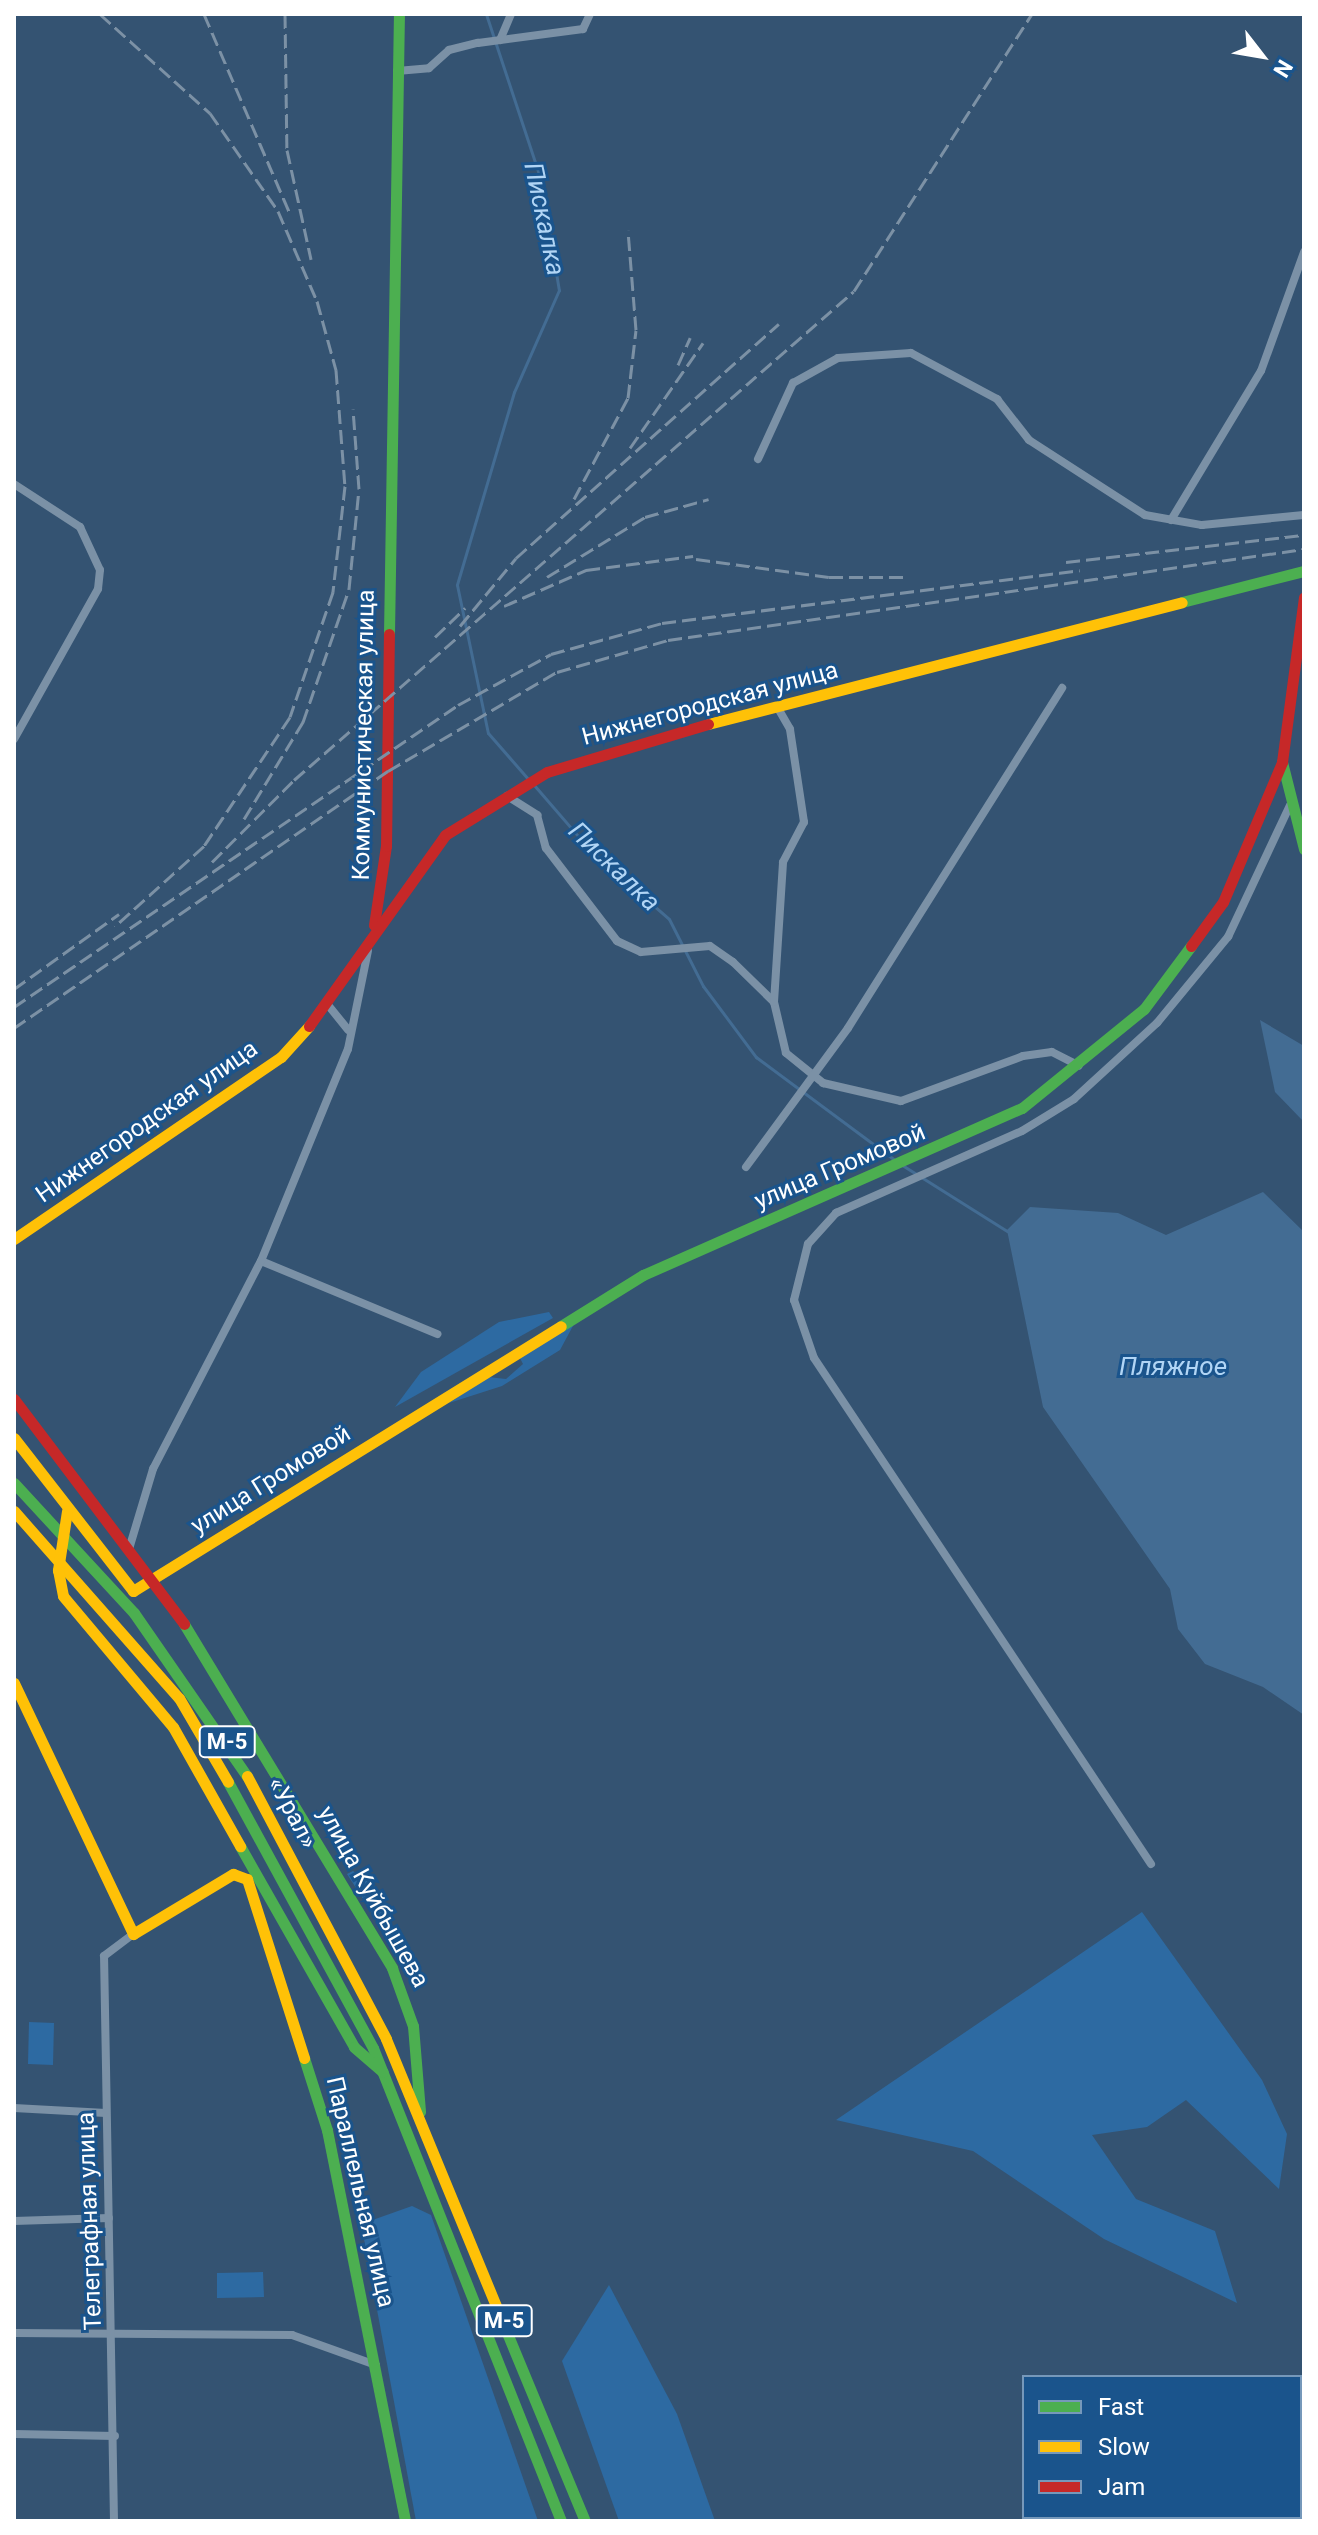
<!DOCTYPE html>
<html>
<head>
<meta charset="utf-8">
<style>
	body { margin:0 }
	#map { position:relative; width:1318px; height:2535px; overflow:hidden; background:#345372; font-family:Roboto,sans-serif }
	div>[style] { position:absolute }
	.green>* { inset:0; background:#2d6aa2 }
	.water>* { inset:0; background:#436c93 }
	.stream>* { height:3px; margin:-1.5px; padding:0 1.5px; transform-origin:1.5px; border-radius:1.5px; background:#436c93 }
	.street>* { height:8px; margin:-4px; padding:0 4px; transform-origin:4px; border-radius:4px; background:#7b91a6 }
	.fast>* { height:11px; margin:-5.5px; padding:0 5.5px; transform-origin:5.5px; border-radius:5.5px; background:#4caf50 }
	.slow>* { height:11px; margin:-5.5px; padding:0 5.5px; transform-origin:5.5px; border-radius:5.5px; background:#ffc107 }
	.jam>* { height:11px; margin:-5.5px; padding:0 5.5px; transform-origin:5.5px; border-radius:5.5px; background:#c62828 }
	.rail>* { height:3px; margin-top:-1.5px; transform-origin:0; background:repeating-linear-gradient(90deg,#7c91a5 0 14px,transparent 0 20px) }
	span { translate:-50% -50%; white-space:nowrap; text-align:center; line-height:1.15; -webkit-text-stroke:6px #1a548c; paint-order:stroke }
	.shield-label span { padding:2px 6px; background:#1a548c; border:2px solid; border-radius:6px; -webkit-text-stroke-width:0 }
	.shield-label { font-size:22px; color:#fff; font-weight:700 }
	.street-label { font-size:24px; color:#fff }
	.water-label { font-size:26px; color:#b1d5f5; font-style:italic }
	.frame { position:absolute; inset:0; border:16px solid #fff; pointer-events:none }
	.legend { position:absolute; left:1022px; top:2375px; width:280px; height:144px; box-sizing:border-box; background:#1a548c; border:2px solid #7698ba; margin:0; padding:10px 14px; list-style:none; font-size:24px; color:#fff }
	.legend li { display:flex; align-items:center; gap:16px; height:40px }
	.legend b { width:40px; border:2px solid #7698ba }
	.north { position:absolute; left:1222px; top:16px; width:80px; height:80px; -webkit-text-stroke:6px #1a548c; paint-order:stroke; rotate:121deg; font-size:22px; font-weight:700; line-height:32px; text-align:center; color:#fff }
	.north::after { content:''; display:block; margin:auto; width:28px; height:36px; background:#fff; clip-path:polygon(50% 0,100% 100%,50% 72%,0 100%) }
</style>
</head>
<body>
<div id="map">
	<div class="green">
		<i style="clip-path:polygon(549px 1312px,553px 1318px,395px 1407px,421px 1372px,499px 1322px)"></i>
		<i style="clip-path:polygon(574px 1324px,560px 1350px,502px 1386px,449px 1403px,488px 1377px,506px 1379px,523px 1364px,520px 1358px)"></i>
		<i style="clip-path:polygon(353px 1871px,376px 1887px,386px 1918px,380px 1925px,347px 1874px)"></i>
		<i style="clip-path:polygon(1142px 1912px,1262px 2080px,1287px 2134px,1279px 2189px,1186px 2100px,1147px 2127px,1092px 2135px,1136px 2199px,1215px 2231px,1237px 2303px,1104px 2239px,973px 2151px,836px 2120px)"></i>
		<i style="clip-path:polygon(29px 2022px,54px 2023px,53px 2065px,28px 2064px)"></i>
		<i style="clip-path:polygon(412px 2206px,431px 2215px,538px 2521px,416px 2521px,364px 2239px,367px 2222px)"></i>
		<i style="clip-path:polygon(263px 2272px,264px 2297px,217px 2298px,217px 2273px)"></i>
		<i style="clip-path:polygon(609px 2285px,677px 2414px,715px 2521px,619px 2521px,562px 2361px)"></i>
	</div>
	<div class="water">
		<i style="clip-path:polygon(1260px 1020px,1304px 1046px,1304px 1122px,1275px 1092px)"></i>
		<i style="clip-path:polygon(1263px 1192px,1304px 1232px,1304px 1715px,1263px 1687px,1205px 1664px,1178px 1629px,1170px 1589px,1043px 1407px,1007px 1230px,1030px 1207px,1118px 1213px,1166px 1235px)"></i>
	</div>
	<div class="stream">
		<i style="left:486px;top:14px;width:172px;rotate:71.7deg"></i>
		<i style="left:540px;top:177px;width:115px;rotate:80.5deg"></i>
		<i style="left:559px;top:290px;width:111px;rotate:113.8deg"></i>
		<i style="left:514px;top:392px;width:201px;rotate:106.5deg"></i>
		<i style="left:457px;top:585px;width:151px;rotate:78.2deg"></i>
		<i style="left:488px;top:733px;width:62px;rotate:48.9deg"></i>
		<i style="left:534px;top:785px;width:87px;rotate:49.2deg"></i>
		<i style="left:591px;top:851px;width:103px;rotate:41.1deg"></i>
		<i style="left:669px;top:919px;width:75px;rotate:63.1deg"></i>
		<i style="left:703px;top:986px;width:89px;rotate:53.3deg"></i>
		<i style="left:756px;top:1057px;width:174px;rotate:36.6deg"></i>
		<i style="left:902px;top:1165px;width:124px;rotate:32.2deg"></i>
	</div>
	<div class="street">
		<i style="left:500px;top:40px;width:28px;rotate:-67deg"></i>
		<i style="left:397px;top:71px;width:32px;rotate:-5deg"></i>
		<i style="left:429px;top:68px;width:27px;rotate:-42deg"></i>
		<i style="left:449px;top:50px;width:30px;rotate:-14deg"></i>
		<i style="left:478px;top:43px;width:106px;rotate:-7.6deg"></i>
		<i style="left:583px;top:29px;width:17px;rotate:-65deg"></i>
		<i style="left:758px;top:459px;width:84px;rotate:-65.3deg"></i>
		<i style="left:793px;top:383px;width:51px;rotate:-29.1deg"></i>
		<i style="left:838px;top:358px;width:73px;rotate:-3.9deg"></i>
		<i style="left:911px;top:353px;width:98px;rotate:28.1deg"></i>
		<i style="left:997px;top:399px;width:52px;rotate:52deg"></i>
		<i style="left:1029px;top:440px;width:138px;rotate:32.9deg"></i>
		<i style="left:1145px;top:515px;width:58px;rotate:10deg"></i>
		<i style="left:1202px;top:525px;width:102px;rotate:-5.6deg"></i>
		<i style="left:14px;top:484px;width:79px;rotate:33.1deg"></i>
		<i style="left:80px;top:527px;width:47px;rotate:65.1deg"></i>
		<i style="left:100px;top:570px;width:19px;rotate:96deg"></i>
		<i style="left:98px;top:589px;width:172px;rotate:119.2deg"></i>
		<i style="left:1171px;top:520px;width:174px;rotate:-58.9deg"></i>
		<i style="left:1261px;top:371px;width:127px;rotate:-70.1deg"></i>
		<i style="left:507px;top:796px;width:36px;rotate:32deg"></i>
		<i style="left:537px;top:815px;width:34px;rotate:75deg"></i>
		<i style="left:546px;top:848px;width:117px;rotate:52.6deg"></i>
		<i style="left:617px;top:941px;width:26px;rotate:25deg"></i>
		<i style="left:641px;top:952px;width:69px;rotate:-5deg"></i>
		<i style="left:710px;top:946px;width:28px;rotate:35deg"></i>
		<i style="left:733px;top:962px;width:57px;rotate:44.3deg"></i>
		<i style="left:774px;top:1002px;width:52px;rotate:76.8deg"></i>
		<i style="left:786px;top:1053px;width:48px;rotate:39deg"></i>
		<i style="left:823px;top:1083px;width:80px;rotate:13deg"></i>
		<i style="left:901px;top:1101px;width:130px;rotate:-20.2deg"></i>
		<i style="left:1023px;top:1056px;width:29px;rotate:-8deg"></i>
		<i style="left:1052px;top:1052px;width:30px;rotate:27deg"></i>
		<i style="left:774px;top:1002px;width:140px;rotate:-86.3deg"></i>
		<i style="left:783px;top:862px;width:45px;rotate:-62.3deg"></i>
		<i style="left:804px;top:822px;width:94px;rotate:-98.6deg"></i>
		<i style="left:790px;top:729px;width:24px;rotate:-120deg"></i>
		<i style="left:328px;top:1005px;width:32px;rotate:51deg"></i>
		<i style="left:746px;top:1167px;width:172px;rotate:-53.7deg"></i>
		<i style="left:848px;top:1028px;width:402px;rotate:-57.8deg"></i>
		<i style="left:261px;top:1261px;width:191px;rotate:22.5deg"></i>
		<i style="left:129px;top:1549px;width:84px;rotate:-73.3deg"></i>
		<i style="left:153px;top:1469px;width:234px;rotate:-62.6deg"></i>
		<i style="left:261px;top:1261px;width:229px;rotate:-67.7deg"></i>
		<i style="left:348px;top:1049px;width:100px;rotate:-78.5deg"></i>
		<i style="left:1151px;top:1864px;width:608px;rotate:-123.66deg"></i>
		<i style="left:814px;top:1358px;width:61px;rotate:-109deg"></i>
		<i style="left:794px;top:1300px;width:58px;rotate:-76deg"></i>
		<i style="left:808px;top:1244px;width:42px;rotate:-47.9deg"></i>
		<i style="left:836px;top:1213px;width:203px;rotate:-23.8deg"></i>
		<i style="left:1022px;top:1131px;width:61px;rotate:-31.6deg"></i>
		<i style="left:1074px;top:1099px;width:113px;rotate:-42.5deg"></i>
		<i style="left:1157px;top:1023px;width:112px;rotate:-50.5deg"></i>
		<i style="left:1228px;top:937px;width:146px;rotate:-64.8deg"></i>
		<i style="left:14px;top:2108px;width:92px;rotate:3.1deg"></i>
		<i style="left:14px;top:2221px;width:95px;rotate:-1.8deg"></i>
		<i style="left:14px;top:2333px;width:278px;rotate:0.4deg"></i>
		<i style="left:292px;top:2335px;width:89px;rotate:19.7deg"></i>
		<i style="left:14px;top:2434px;width:101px;rotate:1.1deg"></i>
		<i style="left:114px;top:2521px;width:565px;rotate:-91.01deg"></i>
		<i style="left:104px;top:1956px;width:36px;rotate:-37deg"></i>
	</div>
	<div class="fast">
		<i style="left:1182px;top:602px;width:126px;rotate:-14.3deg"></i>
		<i style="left:389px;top:634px;width:620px;rotate:-89.08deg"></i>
		<i style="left:1282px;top:762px;width:90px;rotate:75.8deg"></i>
		<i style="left:561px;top:1326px;width:97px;rotate:-31.9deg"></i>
		<i style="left:643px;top:1275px;width:414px;rotate:-23.8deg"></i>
		<i style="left:1022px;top:1108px;width:157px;rotate:-39.1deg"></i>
		<i style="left:1144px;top:1009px;width:79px;rotate:-53.3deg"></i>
		<i style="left:14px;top:1483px;width:177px;rotate:47.3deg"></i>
		<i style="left:134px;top:1613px;width:198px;rotate:55.3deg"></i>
		<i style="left:184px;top:1624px;width:402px;rotate:58.8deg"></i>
		<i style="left:392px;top:1968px;width:62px;rotate:70.1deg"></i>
		<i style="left:413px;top:2026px;width:86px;rotate:85.3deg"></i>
		<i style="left:228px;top:1782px;width:303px;rotate:61.4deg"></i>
		<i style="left:373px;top:2048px;width:509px;rotate:68.32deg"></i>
		<i style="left:240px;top:1846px;width:231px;rotate:60.4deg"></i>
		<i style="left:354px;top:2047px;width:38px;rotate:41deg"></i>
		<i style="left:304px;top:2058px;width:76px;rotate:72.3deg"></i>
		<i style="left:327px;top:2130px;width:399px;rotate:78.7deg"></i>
		<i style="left:505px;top:2328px;width:209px;rotate:67.5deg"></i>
	</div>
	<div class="slow">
		<i style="left:708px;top:724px;width:489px;rotate:-14.4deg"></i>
		<i style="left:14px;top:1239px;width:323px;rotate:-34.3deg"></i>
		<i style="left:281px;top:1057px;width:42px;rotate:-47.9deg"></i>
		<i style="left:14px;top:1438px;width:194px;rotate:52.1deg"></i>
		<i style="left:133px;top:1591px;width:503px;rotate:-31.76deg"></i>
		<i style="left:14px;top:1511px;width:249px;rotate:48.6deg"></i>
		<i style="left:179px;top:1698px;width:97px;rotate:59.7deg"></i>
		<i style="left:67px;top:1511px;width:60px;rotate:98.7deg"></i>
		<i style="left:58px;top:1570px;width:26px;rotate:79deg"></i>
		<i style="left:63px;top:1596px;width:171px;rotate:50deg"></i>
		<i style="left:173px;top:1727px;width:137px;rotate:60.6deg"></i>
		<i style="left:14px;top:1683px;width:278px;rotate:64.6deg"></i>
		<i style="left:133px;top:1934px;width:117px;rotate:-31deg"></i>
		<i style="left:233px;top:1874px;width:15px;rotate:20deg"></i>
		<i style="left:247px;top:1879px;width:188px;rotate:72.3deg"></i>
		<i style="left:247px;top:1776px;width:297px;rotate:62.1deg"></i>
		<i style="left:386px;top:2039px;width:313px;rotate:67.6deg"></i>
	</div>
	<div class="jam">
		<i style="left:374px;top:925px;width:80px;rotate:-81.4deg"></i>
		<i style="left:386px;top:846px;width:212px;rotate:-89.2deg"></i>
		<i style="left:1191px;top:946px;width:54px;rotate:-54deg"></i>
		<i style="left:1223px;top:902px;width:152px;rotate:-67.1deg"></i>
		<i style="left:1282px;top:762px;width:166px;rotate:-82.4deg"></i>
		<i style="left:309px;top:1026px;width:234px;rotate:-54.5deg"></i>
		<i style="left:445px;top:835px;width:120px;rotate:-31.7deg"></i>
		<i style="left:547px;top:772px;width:168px;rotate:-16.6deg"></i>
		<i style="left:14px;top:1399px;width:282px;rotate:52.9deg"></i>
	</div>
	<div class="rail">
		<i style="left:100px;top:14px;width:148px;rotate:42deg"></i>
		<i style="left:210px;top:113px;width:119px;rotate:55.2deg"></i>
		<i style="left:278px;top:211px;width:98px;rotate:66.6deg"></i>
		<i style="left:317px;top:301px;width:72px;rotate:74.6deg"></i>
		<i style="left:336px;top:370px;width:116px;rotate:85.6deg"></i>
		<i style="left:345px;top:486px;width:107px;rotate:96.5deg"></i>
		<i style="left:333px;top:592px;width:132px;rotate:109deg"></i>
		<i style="left:290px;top:717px;width:155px;rotate:123.7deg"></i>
		<i style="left:204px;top:846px;width:120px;rotate:138deg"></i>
		<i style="left:204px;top:14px;width:215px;rotate:66.7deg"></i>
		<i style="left:285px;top:14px;width:136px;rotate:89.2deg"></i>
		<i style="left:287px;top:150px;width:112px;rotate:77.6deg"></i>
		<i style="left:678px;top:365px;width:30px;rotate:-66deg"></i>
		<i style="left:630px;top:448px;width:128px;rotate:-55.2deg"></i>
		<i style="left:574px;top:499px;width:115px;rotate:-61.9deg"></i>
		<i style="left:628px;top:398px;width:68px;rotate:-83.3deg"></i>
		<i style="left:636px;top:330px;width:100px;rotate:-94.6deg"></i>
		<i style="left:696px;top:559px;width:134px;rotate:7.7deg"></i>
		<i style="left:829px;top:577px;width:78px"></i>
		<i style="left:1066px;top:562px;width:240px;rotate:-6.5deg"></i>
		<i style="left:547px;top:577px;width:115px;rotate:-31.5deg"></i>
		<i style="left:645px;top:517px;width:66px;rotate:-15.7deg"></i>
		<i style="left:504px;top:606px;width:90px;rotate:-23.7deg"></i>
		<i style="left:586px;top:570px;width:108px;rotate:-7.5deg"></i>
		<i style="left:460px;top:626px;width:88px;rotate:-50.5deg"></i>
		<i style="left:516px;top:558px;width:352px;rotate:-41.7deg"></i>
		<i style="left:435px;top:637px;width:42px;rotate:-44deg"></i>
		<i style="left:244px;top:819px;width:114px;rotate:-58.7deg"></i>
		<i style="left:303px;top:722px;width:141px;rotate:-70.9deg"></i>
		<i style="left:349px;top:589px;width:100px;rotate:-84.3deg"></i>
		<i style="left:359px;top:489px;width:80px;rotate:-94.3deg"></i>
		<i style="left:212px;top:862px;width:116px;rotate:-45deg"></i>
		<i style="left:294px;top:780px;width:743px;rotate:-41.13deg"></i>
		<i style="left:854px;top:291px;width:329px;rotate:-57.3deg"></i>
		<i style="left:14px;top:989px;width:129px;rotate:-35.5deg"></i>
		<i style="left:14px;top:1007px;width:537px;rotate:-34.22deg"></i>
		<i style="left:458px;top:705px;width:106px;rotate:-28.7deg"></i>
		<i style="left:551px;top:654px;width:115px;rotate:-15.6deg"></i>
		<i style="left:662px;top:623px;width:421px;rotate:-7.2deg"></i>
		<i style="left:14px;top:1028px;width:454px;rotate:-34.5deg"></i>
		<i style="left:388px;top:771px;width:196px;rotate:-30.4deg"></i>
		<i style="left:557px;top:672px;width:116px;rotate:-16.1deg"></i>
		<i style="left:668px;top:640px;width:642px;rotate:-8.14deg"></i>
	</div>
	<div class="shield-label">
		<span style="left:227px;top:1742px">М-5</span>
		<span style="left:504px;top:2321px">М-5</span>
	</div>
	<div class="street-label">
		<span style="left:710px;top:704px;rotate:-15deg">Нижнегородская улица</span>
		<span style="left:364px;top:735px;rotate:-89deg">Коммунистическая улица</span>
		<span style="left:147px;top:1122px;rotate:-35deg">Нижнегородская улица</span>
		<span style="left:840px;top:1167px;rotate:-23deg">улица Громовой</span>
		<span style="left:271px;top:1480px;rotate:-32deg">улица Громовой</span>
		<span style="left:292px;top:1813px;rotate:62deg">«Урал»</span>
		<span style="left:373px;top:1897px;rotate:61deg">улица Куйбышева</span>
		<span style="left:360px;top:2192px;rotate:77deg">Параллельная улица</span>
		<span style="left:90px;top:2221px;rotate:-92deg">Телеграфная улица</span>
	</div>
	<div class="water-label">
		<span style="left:544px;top:219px;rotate:78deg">Пискалка</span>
		<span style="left:614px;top:867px;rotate:44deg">Пискалка</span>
		<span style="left:1173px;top:1367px">Пляжное</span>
	</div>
	<div class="frame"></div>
	<ul class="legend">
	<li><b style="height:10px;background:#4caf50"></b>Fast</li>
	<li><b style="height:10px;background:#ffc107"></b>Slow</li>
	<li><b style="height:10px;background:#c62828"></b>Jam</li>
	</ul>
	<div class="north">N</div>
</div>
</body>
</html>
